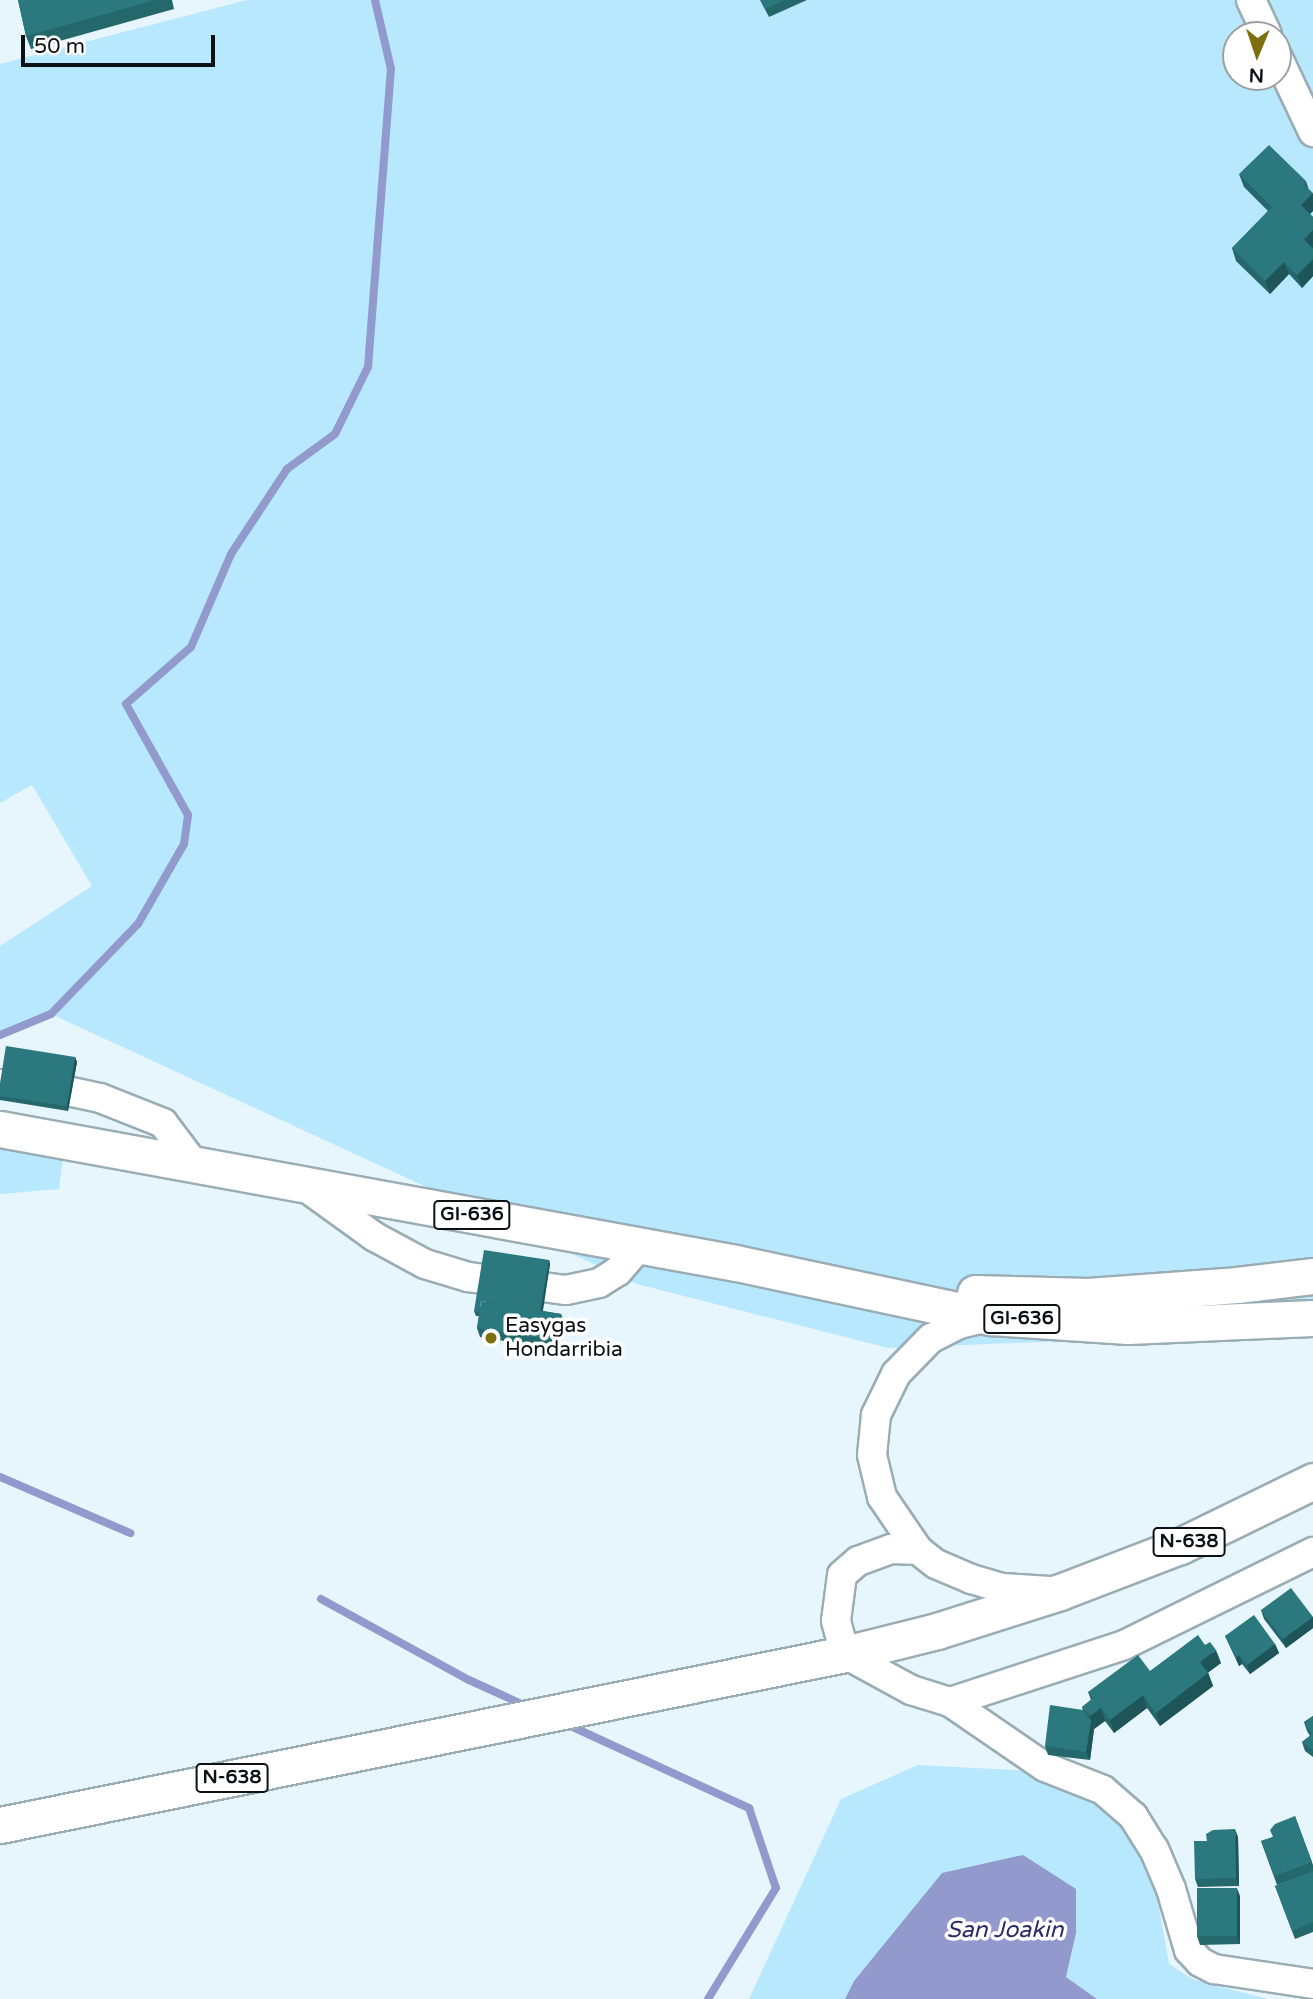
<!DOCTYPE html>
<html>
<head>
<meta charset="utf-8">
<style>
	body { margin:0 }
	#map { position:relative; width:1313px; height:1999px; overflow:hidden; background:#e7f6fd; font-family:"Varela Round",sans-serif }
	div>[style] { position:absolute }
	.green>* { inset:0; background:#b7e8fd }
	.water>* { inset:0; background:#929acd }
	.stream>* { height:8px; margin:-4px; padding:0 4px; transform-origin:4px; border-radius:4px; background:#929acd }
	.roads { filter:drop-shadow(2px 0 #9aacb4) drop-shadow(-2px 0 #9aacb4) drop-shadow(0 2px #9aacb4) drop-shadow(0 -2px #9aacb4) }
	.minor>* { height:28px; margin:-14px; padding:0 14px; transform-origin:14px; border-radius:14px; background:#fff }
	.major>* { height:35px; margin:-17.5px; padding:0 17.5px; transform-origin:17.5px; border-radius:17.5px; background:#fff }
	.wall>* { inset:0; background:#25686c }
	.shaded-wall>* { inset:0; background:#1e5558 }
	.building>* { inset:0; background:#2b797e }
	.dots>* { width:19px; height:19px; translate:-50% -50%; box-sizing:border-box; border:4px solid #fff; border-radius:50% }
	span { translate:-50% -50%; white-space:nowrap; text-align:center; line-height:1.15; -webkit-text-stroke:7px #fff; paint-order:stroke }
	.shield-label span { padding:2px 5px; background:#fff; border:2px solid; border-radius:5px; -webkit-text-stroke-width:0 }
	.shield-label { font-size:19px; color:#0b1215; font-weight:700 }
	.poi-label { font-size:21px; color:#0b1215 }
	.left { translate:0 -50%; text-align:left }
	.water-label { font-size:23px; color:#2a2c6a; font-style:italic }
	.north { position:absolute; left:1222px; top:21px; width:70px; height:70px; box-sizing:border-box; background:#fff; border:2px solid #9da0a1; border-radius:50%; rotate:182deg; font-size:19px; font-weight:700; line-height:28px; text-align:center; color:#0b1215 }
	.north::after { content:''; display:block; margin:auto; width:24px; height:32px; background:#7d6f0c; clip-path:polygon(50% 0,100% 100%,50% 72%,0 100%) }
	.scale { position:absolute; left:21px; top:35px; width:194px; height:32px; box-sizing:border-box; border:4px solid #0b1215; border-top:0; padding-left:9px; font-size:21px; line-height:24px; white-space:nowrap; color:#0b1215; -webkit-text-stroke:5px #fff; paint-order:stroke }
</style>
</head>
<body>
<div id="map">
	<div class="green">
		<i style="clip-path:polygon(evenodd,247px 0,1313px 0,1313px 1331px,888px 1348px,637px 1284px,51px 1014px,0 1035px,0 946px,92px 886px,32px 785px,0 803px,0 64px,247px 0,1236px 35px,1278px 35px,1278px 77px,1236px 77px,1236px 35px)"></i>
		<i style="clip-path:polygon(0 1129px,65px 1141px,59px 1189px,0 1194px)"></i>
		<i style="clip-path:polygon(918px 1765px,1031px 1771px,1118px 1815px,1153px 1874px,1169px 1964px,1192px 1979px,1267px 1999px,1299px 1999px,1097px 1999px,1066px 1977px,1076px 1933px,854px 1981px,845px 1999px,749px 1999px,841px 1799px)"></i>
	</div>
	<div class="water">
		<i style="clip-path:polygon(1023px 1855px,1076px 1889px,1076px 1933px,1066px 1977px,1097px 1999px,845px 1999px,854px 1981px,942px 1873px)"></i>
	</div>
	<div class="stream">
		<i style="left:0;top:1035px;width:55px;rotate:-22.4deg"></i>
		<i style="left:51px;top:1014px;width:125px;rotate:-46deg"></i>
		<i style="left:138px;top:924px;width:92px;rotate:-60.1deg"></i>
		<i style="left:184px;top:844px;width:29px;rotate:-82deg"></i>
		<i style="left:188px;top:815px;width:127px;rotate:-119.2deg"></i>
		<i style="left:126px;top:704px;width:86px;rotate:-41.2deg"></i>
		<i style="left:191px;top:647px;width:101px;rotate:-66.7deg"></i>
		<i style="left:231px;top:554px;width:102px;rotate:-56.6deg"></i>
		<i style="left:287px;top:469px;width:59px;rotate:-36.1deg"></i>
		<i style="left:335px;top:434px;width:75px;rotate:-63.8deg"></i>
		<i style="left:368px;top:367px;width:299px;rotate:-85.6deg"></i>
		<i style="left:391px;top:69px;width:71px;rotate:-103.1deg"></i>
		<i style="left:0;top:1477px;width:142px;rotate:23.3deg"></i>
		<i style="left:321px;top:1599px;width:169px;rotate:28.7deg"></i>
		<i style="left:469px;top:1680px;width:63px;rotate:24.5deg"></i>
		<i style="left:564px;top:1723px;width:204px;rotate:24.7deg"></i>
		<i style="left:749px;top:1808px;width:84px;rotate:71.4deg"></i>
		<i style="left:776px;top:1888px;width:130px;rotate:121.5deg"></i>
	</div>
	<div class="roads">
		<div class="minor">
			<i style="left:1251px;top:0;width:38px;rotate:65deg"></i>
			<i style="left:1278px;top:58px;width:82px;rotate:64.7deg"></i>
			<i style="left:0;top:1084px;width:34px"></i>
			<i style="left:34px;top:1084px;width:67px;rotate:12deg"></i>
			<i style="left:100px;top:1098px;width:68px;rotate:21.6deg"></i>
			<i style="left:163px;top:1123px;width:51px;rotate:52.9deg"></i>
			<i style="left:304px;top:1186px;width:87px;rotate:35.7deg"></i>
			<i style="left:375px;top:1237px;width:57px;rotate:28.4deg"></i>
			<i style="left:425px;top:1264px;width:45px;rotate:16.8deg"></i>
			<i style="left:468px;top:1277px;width:99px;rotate:7.6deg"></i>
			<i style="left:566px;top:1290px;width:34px;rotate:-12deg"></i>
			<i style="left:599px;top:1283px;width:22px;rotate:-32deg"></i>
			<i style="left:618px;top:1271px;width:35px;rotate:-49deg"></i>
			<i style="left:988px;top:1317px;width:32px;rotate:166deg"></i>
			<i style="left:957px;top:1325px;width:29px;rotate:153deg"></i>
			<i style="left:931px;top:1338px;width:50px;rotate:134.2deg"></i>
			<i style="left:896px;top:1374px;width:46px;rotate:116deg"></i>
			<i style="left:876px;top:1415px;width:40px;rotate:95.7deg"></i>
			<i style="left:872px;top:1455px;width:43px;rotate:76.6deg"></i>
			<i style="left:882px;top:1497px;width:64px;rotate:55.8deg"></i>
			<i style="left:918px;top:1550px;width:23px;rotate:38deg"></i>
			<i style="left:936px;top:1564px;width:38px;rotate:23deg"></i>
			<i style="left:971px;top:1579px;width:33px;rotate:16deg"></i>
			<i style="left:1003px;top:1588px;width:47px;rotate:3.7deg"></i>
			<i style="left:918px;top:1550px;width:27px;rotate:-178deg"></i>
			<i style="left:891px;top:1549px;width:35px;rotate:160deg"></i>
			<i style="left:858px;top:1561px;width:21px;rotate:139deg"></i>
			<i style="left:842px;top:1575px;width:46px;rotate:97.4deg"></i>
			<i style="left:836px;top:1621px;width:34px;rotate:75deg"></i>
			<i style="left:845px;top:1654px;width:75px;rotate:28.6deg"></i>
			<i style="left:911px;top:1690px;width:41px;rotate:17.1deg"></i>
			<i style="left:950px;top:1702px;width:183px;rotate:-18.1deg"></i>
			<i style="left:1124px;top:1645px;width:211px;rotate:-26.2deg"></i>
			<i style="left:950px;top:1702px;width:115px;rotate:34.4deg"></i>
			<i style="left:1045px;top:1767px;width:62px;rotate:21.6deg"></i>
			<i style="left:1103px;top:1790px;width:40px;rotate:41deg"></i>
			<i style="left:1133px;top:1816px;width:39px;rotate:58deg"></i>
			<i style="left:1154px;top:1849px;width:43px;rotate:67deg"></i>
			<i style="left:1171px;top:1889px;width:64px;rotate:73.6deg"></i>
			<i style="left:1189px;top:1950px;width:16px;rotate:47deg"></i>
			<i style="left:1200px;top:1962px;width:16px;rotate:27deg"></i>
			<i style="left:1214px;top:1969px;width:100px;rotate:8.6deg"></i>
		</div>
		<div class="major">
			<i style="left:0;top:1129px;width:748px;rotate:10.32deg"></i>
			<i style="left:736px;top:1263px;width:261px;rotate:12deg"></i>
			<i style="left:991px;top:1317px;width:137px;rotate:3.8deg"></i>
			<i style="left:1128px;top:1326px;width:185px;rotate:-2.5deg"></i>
			<i style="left:975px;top:1293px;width:113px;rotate:1.5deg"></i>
			<i style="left:1088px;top:1296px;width:149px;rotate:-4.2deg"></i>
			<i style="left:1237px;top:1285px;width:77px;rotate:-6.8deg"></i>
			<i style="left:0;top:1825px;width:862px;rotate:-11.44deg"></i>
			<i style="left:845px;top:1654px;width:95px;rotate:-14deg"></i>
			<i style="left:937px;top:1631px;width:129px;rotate:-17.6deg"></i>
			<i style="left:1060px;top:1592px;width:129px;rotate:-21deg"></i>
			<i style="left:1180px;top:1546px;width:148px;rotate:-26deg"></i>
		</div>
	</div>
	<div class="wall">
		<i style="clip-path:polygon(18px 0,172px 0,174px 9px,31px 49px,26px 36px)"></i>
		<i style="clip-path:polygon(760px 0,807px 0,769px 17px)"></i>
		<i style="clip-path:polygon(1239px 174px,1306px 181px,1309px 190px,1313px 194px,1313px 211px,1310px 214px,1313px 217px,1313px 276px,1302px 288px,1289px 274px,1270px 294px,1236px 261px,1232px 248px,1268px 211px,1244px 187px)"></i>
		<i style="clip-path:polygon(75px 1057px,77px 1062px,68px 1111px,0 1100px,0 1083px)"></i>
		<i style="clip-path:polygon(549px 1260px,550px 1264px,543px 1311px,561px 1314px,564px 1323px,559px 1350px,480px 1337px,477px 1328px,479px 1316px,476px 1316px,474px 1311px)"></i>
		<i style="clip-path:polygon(1261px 1610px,1313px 1617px,1313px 1628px,1286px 1648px,1264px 1619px)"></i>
		<i style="clip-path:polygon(1225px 1636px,1275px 1644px,1279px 1653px,1250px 1674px,1242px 1664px,1239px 1666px)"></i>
		<i style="clip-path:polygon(1205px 1645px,1221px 1663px,1208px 1672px,1213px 1686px,1160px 1726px,1147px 1708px,1114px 1733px,1105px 1721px,1094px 1729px,1090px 1760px,1048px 1755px,1045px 1746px,1083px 1711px,1082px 1707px,1091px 1700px,1088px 1692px,1150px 1671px)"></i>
		<i style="clip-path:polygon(1313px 1716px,1313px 1757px,1305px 1751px,1302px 1742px,1310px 1736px,1307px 1731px,1304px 1722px)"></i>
		<i style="clip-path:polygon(1295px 1816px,1313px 1865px,1313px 1932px,1295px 1939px,1275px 1886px,1305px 1875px,1277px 1885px,1261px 1841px,1273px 1837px)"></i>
		<i style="clip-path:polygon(1238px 1837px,1239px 1886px,1198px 1887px,1195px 1879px,1207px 1841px)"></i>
		<i style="clip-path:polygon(1240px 1896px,1240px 1944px,1200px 1945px,1197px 1936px)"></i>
	</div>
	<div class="shaded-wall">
		<i style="clip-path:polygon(1313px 193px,1313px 211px,1305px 218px,1301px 205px)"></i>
		<i style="clip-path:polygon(1313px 230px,1313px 247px,1308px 252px,1304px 239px)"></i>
		<i style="clip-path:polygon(1313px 259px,1313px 276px,1302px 288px,1297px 275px)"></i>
		<i style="clip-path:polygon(1284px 262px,1289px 274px,1270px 294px,1265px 281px)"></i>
		<i style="clip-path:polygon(75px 1057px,77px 1062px,68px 1111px,67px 1106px)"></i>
		<i style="clip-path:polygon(549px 1260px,550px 1264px,541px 1319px,540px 1315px)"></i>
		<i style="clip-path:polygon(561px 1314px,564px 1323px,559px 1350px,556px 1341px)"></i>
		<i style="clip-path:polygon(1313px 1617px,1313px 1628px,1286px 1648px,1283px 1639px)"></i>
		<i style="clip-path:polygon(1275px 1644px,1279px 1653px,1250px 1674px,1247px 1665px)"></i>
		<i style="clip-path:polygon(1216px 1650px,1221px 1663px,1205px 1675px,1200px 1662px)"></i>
		<i style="clip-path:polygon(1239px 1655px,1242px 1664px,1239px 1666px,1236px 1658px)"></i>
		<i style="clip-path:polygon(1208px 1673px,1213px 1686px,1160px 1726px,1156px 1713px)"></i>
		<i style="clip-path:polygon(1143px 1695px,1147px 1708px,1114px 1733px,1110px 1720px)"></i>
		<i style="clip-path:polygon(1101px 1708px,1105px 1721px,1094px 1729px,1090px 1760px,1086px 1752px,1091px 1721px,1090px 1716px)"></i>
		<i style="clip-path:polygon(1235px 1829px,1238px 1837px,1239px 1886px,1236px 1878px)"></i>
		<i style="clip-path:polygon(1237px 1888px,1240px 1896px,1240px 1944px,1237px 1936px)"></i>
	</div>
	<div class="building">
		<i style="clip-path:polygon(18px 0,156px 0,26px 36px)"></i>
		<i style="clip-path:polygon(761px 0,785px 0,765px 9px)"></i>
		<i style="clip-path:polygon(1269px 145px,1306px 181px,1303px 184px,1313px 193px,1301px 205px,1313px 217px,1313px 230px,1304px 239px,1313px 249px,1313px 259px,1297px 275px,1284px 262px,1265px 281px,1232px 248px,1272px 207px,1239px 174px)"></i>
		<i style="clip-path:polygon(6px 1046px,75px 1057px,67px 1106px,0 1096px,0 1083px)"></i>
		<i style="clip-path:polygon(484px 1250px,549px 1260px,540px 1311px,481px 1301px,479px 1312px,474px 1311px)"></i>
		<i style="clip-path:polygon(481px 1301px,561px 1314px,556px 1341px,477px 1328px)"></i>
		<i style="clip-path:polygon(1291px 1588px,1313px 1617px,1283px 1639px,1261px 1610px)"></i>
		<i style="clip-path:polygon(1254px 1615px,1275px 1644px,1247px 1665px,1239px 1655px,1236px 1658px,1225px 1636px)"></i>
		<i style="clip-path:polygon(1198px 1635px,1205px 1645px,1210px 1642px,1216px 1650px,1200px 1662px,1208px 1673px,1156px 1713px,1143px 1695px,1110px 1720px,1101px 1708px,1090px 1716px,1082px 1707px,1093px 1698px,1088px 1692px,1138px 1655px,1150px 1671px)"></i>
		<i style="clip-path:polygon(1050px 1705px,1083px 1710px,1091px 1721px,1086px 1752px,1045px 1746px)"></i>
		<i style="clip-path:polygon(1313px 1716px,1313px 1750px,1302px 1742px,1312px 1734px,1304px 1722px)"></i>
		<i style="clip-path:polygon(1295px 1816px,1312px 1862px,1274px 1876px,1261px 1841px,1273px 1837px,1270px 1830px,1275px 1824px)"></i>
		<i style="clip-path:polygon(1235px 1829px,1236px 1878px,1195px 1879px,1194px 1841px,1207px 1841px,1206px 1834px,1213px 1830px)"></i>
		<i style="clip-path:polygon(1313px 1871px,1313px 1922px,1292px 1931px,1275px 1886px)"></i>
		<i style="clip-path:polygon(1197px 1888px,1237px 1888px,1237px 1936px,1197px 1936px)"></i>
	</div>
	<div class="dots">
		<i style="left:491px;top:1338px;background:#7d6f0c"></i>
	</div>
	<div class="shield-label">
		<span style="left:472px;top:1215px">GI-636</span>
		<span style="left:1022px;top:1319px">GI-636</span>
		<span style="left:1189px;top:1542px">N-638</span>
		<span style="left:232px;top:1778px">N-638</span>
	</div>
	<div class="poi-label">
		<span class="left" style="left:505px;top:1338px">Easygas<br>Hondarribia</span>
	</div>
	<div class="water-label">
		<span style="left:1005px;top:1930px">San Joakin</span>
	</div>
	<div class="north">N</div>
	<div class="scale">50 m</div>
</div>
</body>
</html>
